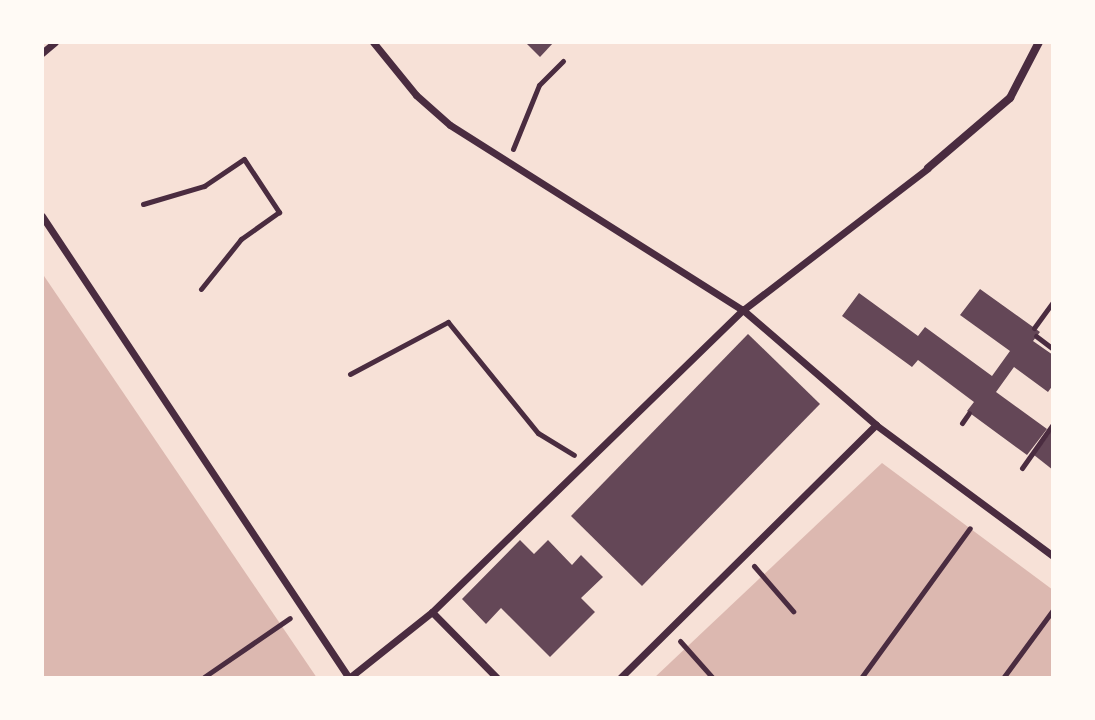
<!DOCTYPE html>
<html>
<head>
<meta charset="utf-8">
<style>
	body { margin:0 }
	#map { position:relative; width:1095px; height:720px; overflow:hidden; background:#f7e1d7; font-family:Inter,sans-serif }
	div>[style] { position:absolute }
	.water>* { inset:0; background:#dcb8b0 }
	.building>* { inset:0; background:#644757 }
	.path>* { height:5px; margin:-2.5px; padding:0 2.5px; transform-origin:2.5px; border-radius:2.5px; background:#4a2c40 }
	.pedestrian>* { height:7px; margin:-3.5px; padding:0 3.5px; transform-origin:3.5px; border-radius:3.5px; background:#4a2c40 }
	.minor>* { height:8px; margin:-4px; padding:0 4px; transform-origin:4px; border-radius:4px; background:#4a2c40 }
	span { translate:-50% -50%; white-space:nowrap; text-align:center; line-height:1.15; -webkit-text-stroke:7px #fffaf5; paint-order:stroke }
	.frame { position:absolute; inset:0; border:44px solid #fffaf5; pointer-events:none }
</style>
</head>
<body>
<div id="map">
	<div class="water">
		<i style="clip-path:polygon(42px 273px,317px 678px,42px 678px)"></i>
		<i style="clip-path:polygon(882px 463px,1053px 590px,1053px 678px,654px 678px)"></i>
	</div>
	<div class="building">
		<i style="clip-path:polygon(525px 42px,554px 42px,540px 57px)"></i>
		<i style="clip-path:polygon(980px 289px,1040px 332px,1033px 341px,1053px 355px,1053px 385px,1048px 392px,1014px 367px,996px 392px,1047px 429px,1027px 455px,967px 411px,974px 402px,918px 360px,912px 367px,842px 316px,859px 293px,918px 336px,925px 327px,992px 376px,1010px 351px,960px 315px)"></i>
		<i style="clip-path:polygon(748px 334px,820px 404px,642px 586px,571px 516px)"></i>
		<i style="clip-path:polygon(1053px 429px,1053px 470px,1034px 455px)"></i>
		<i style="clip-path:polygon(520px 540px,534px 554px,548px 540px,572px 565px,581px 555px,603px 577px,581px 598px,595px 612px,550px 657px,501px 608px,486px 624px,462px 599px)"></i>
	</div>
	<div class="path">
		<i style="left:513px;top:149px;width:69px;rotate:-67.9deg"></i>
		<i style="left:539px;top:85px;width:34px;rotate:-45deg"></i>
		<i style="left:143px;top:204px;width:64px;rotate:-16.4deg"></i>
		<i style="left:204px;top:186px;width:48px;rotate:-34deg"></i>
		<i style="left:244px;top:159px;width:64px;rotate:56.6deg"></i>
		<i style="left:279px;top:212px;width:47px;rotate:144.6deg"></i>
		<i style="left:241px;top:239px;width:64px;rotate:128.7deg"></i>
		<i style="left:1034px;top:328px;width:32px;rotate:-54deg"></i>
		<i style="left:1036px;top:336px;width:21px;rotate:37deg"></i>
		<i style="left:350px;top:374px;width:111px;rotate:-28deg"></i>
		<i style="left:448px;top:322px;width:143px;rotate:51deg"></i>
		<i style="left:538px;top:433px;width:42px;rotate:31.4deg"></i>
		<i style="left:962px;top:423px;width:12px;rotate:-55deg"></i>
		<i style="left:1022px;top:468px;width:54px;rotate:-54.8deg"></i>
		<i style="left:754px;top:566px;width:60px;rotate:49.1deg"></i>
		<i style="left:680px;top:641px;width:50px;rotate:48.3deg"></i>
		<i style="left:204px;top:677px;width:104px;rotate:-34.5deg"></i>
		<i style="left:861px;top:678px;width:185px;rotate:-54deg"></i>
		<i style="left:1003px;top:678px;width:84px;rotate:-53.7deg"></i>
	</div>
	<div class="pedestrian">
		<i style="left:373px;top:42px;width:68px;rotate:50.9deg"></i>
		<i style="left:416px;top:95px;width:45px;rotate:41.4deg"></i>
		<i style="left:450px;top:125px;width:347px;rotate:32.3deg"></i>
		<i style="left:743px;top:310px;width:176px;rotate:40.8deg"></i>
		<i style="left:876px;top:425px;width:220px;rotate:36.5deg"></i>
		<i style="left:42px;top:53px;width:17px;rotate:-40deg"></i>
		<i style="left:42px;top:216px;width:555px;rotate:56.4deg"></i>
		<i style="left:432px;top:612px;width:93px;rotate:45.4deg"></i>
		<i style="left:349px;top:678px;width:106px;rotate:-38.5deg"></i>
		<i style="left:432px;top:612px;width:434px;rotate:-44.2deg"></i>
		<i style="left:743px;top:310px;width:233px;rotate:-37.5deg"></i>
		<i style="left:620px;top:678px;width:360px;rotate:-44.7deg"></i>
	</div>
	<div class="minor">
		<i style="left:928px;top:168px;width:108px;rotate:-40.5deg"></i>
		<i style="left:1010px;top:98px;width:63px;rotate:-62.6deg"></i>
	</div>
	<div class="frame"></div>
</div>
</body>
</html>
